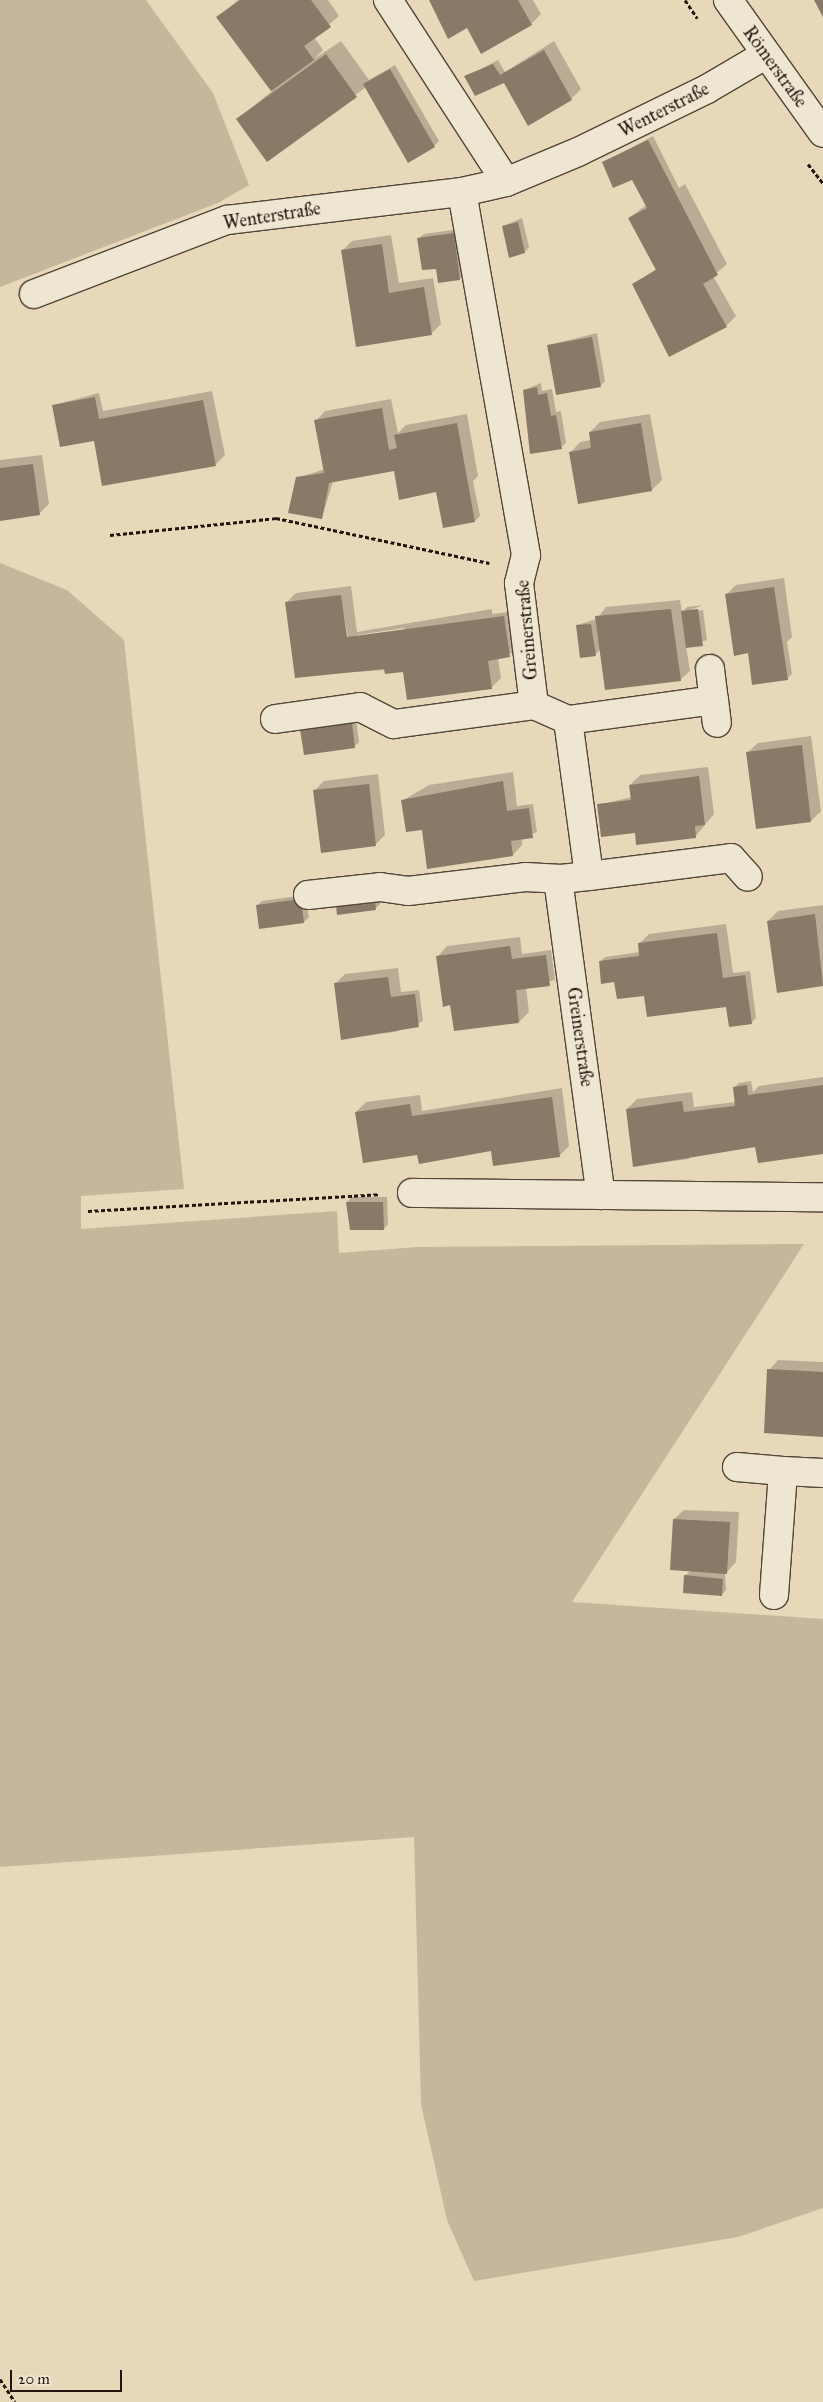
<!DOCTYPE html>
<html>
<head>
<meta charset="utf-8">
<style>
	body { margin:0 }
	#map { position:relative; width:823px; height:2402px; overflow:hidden; background:#e7d8b9; font-family:"IM FELL Great Primer",serif }
	div>[style] { position:absolute }
	.green>* { inset:0; background:#c6b79c }
	.shadow>* { inset:0; background:#0003 }
	.building>* { inset:0; background:#887a67 }
	.path>* { height:3px; margin-top:-1.5px; transform-origin:0; background:repeating-linear-gradient(90deg,#22140e 0 4px,transparent 0 6.5px) }
	.roads { filter:drop-shadow(1px 0 #534539) drop-shadow(-1px 0 #534539) drop-shadow(0 1px #534539) drop-shadow(0 -1px #534539) }
	.street>* { height:28px; margin:-14px; padding:0 14px; transform-origin:14px; border-radius:14px; background:#efe6d2 }
	.secondary>* { height:28px; margin:-14px; padding:0 14px; transform-origin:14px; border-radius:14px; background:#efe6d2 }
	span { translate:-50% -50%; white-space:nowrap; text-align:center; line-height:1.15; -webkit-text-stroke:5px #efe6d2; paint-order:stroke }
	.street-label { font-size:18px; color:#22140e }
	.scale { position:absolute; left:10px; top:2370px; width:112px; height:22px; box-sizing:border-box; border:2px solid #22140e; border-top:0; padding-left:6px; font-size:15px; line-height:18px; white-space:nowrap; color:#22140e; -webkit-text-stroke:4px #efe6d2; paint-order:stroke }
</style>
</head>
<body>
<div id="map">
	<div class="green">
		<i style="clip-path:polygon(0 0,146px 0,213px 93px,249px 185px,218px 203px,0 287px)"></i>
		<i style="clip-path:polygon(0 563px,67px 590px,124px 640px,184px 1189px,81px 1196px,81px 1229px,337px 1211px,339px 1253px,417px 1247px,804px 1244px,572px 1602px,823px 1619px,823px 2208px,738px 2237px,474px 2281px,447px 2220px,421px 2104px,414px 1837px,0 1867px)"></i>
	</div>
	<div class="shadow">
		<i style="clip-path:polygon(238px 0,328px 0,339px 16px,314px 37px,323px 50px,314px 59px,341px 41px,369px 80px,395px 65px,439px 141px,434px 146px,366px 87px,268px 160px,238px 119px,272px 91px,218px 17px)"></i>
		<i style="clip-path:polygon(431px 0,533px 0,541px 14px,531px 24px,467px 27px)"></i>
		<i style="clip-path:polygon(554px 41px,581px 89px,571px 99px,505px 81px,466px 77px,498px 60px,505px 72px)"></i>
		<i style="clip-path:polygon(653px 136px,679px 188px,685px 184px,727px 264px,713px 276px,736px 316px,726px 326px,634px 284px,656px 269px,629px 218px,646px 205px,632px 178px,603px 163px)"></i>
		<i style="clip-path:polygon(522px 218px,529px 247px,525px 252px,503px 226px)"></i>
		<i style="clip-path:polygon(459px 229px,465px 274px,460px 279px,437px 267px,419px 238px,424px 234px)"></i>
		<i style="clip-path:polygon(391px 235px,399px 283px,433px 278px,441px 324px,431px 334px,342px 251px,352px 241px)"></i>
		<i style="clip-path:polygon(597px 333px,605px 381px,600px 386px,549px 345px)"></i>
		<i style="clip-path:polygon(541px 383px,542px 391px,552px 389px,556px 412px,561px 411px,566px 443px,561px 447px,524px 390px)"></i>
		<i style="clip-path:polygon(212px 391px,225px 455px,216px 464px,95px 440px,54px 405px,99px 393px,103px 411px)"></i>
		<i style="clip-path:polygon(391px 399px,398px 433px,406px 425px,467px 414px,478px 476px,473px 481px,480px 516px,475px 521px,444px 526px,437px 491px,395px 469px,333px 481px,322px 518px,297px 478px,325px 469px,316px 421px,325px 411px)"></i>
		<i style="clip-path:polygon(650px 414px,662px 480px,652px 490px,579px 503px,571px 452px,580px 442px,591px 440px,590px 432px,600px 422px)"></i>
		<i style="clip-path:polygon(42px 455px,49px 504px,39px 514px,0 519px,0 460px)"></i>
		<i style="clip-path:polygon(784px 578px,792px 637px,787px 642px,792px 674px,787px 679px,749px 652px,726px 595px,736px 585px)"></i>
		<i style="clip-path:polygon(evenodd,351px 586px,357px 632px,492px 609px,492px 614px,509px 612px,514px 652px,498px 658px,501px 678px,491px 688px,404px 669px,353px 672px,286px 603px,296px 593px,351px 586px,339px 589px,348px 638px,346px 640px,339px 589px,351px 586px,404px 628px,404px 631px,357px 637px,357px 635px,404px 628px)"></i>
		<i style="clip-path:polygon(680px 600px,682px 612px,687px 607px,703px 605px,686px 612px,703px 610px,707px 640px,686px 646px,690px 671px,680px 680px,601px 649px,595px 655px,577px 625px,597px 619px,606px 607px)"></i>
		<i style="clip-path:polygon(355px 711px,359px 742px,354px 747px,305px 754px)"></i>
		<i style="clip-path:polygon(811px 736px,821px 811px,811px 821px,748px 752px,758px 743px)"></i>
		<i style="clip-path:polygon(708px 767px,714px 814px,695px 837px,636px 832px,598px 805px,632px 797px,630px 785px,640px 775px)"></i>
		<i style="clip-path:polygon(513px 772px,517px 806px,533px 804px,537px 832px,522px 838px,522px 845px,513px 855px,423px 827px,402px 801px,429px 785px)"></i>
		<i style="clip-path:polygon(378px 774px,385px 835px,375px 845px,314px 791px,324px 781px)"></i>
		<i style="clip-path:polygon(378px 888px,380px 904px,375px 909px,339px 914px)"></i>
		<i style="clip-path:polygon(305px 895px,309px 917px,304px 922px,260px 928px,257px 906px,262px 901px)"></i>
		<i style="clip-path:polygon(823px 905px,823px 985px,778px 991px,768px 921px,778px 911px)"></i>
		<i style="clip-path:polygon(726px 924px,733px 973px,750px 971px,756px 1018px,751px 1023px,727px 1005px,645px 993px,615px 981px,600px 962px,605px 957px,640px 952px,639px 944px,649px 934px)"></i>
		<i style="clip-path:polygon(520px 937px,522px 954px,551px 950px,555px 980px,526px 987px,529px 1012px,519px 1022px,452px 1004px,438px 956px,447px 946px)"></i>
		<i style="clip-path:polygon(398px 968px,401px 992px,419px 990px,423px 1021px,395px 1032px,342px 1038px,335px 984px,345px 974px)"></i>
		<i style="clip-path:polygon(823px 1077px,823px 1153px,750px 1095px,689px 1159px,634px 1166px,627px 1109px,637px 1099px,692px 1092px,694px 1107px,736px 1102px,734px 1088px,739px 1083px,751px 1081px,753px 1092px,759px 1086px)"></i>
		<i style="clip-path:polygon(562px 1088px,569px 1146px,559px 1156px,492px 1150px,418px 1152px,356px 1112px,366px 1102px,420px 1095px,422px 1111px)"></i>
		<i style="clip-path:polygon(352px 1197px,387px 1197px,388px 1224px,384px 1229px,347px 1202px)"></i>
		<i style="clip-path:polygon(778px 1360px,823px 1362px,823px 1435px,769px 1370px)"></i>
		<i style="clip-path:polygon(684px 1510px,739px 1512px,736px 1562px,725px 1574px,726px 1590px,722px 1595px,685px 1576px,691px 1570px,674px 1519px)"></i>
	</div>
	<div class="building">
		<i style="clip-path:polygon(240px 0,311px 0,331px 27px,304px 46px,314px 60px,271px 91px,216px 17px)"></i>
		<i style="clip-path:polygon(429px 0,518px 0,532px 25px,481px 54px,467px 28px,448px 39px)"></i>
		<i style="clip-path:polygon(814px 0,823px 0,823px 17px)"></i>
		<i style="clip-path:polygon(544px 50px,572px 100px,528px 126px,504px 83px,475px 96px,464px 76px,493px 64px,500px 75px)"></i>
		<i style="clip-path:polygon(326px 54px,357px 97px,267px 162px,236px 119px)"></i>
		<i style="clip-path:polygon(390px 69px,435px 147px,408px 163px,363px 84px)"></i>
		<i style="clip-path:polygon(648px 140px,718px 275px,703px 284px,727px 327px,669px 357px,632px 284px,656px 270px,628px 218px,647px 208px,632px 180px,613px 188px,602px 162px)"></i>
		<i style="clip-path:polygon(518px 222px,525px 253px,509px 258px,502px 226px)"></i>
		<i style="clip-path:polygon(454px 233px,460px 280px,438px 283px,436px 269px,422px 270px,417px 238px)"></i>
		<i style="clip-path:polygon(382px 244px,389px 293px,424px 287px,432px 335px,356px 347px,341px 250px)"></i>
		<i style="clip-path:polygon(592px 337px,601px 387px,556px 395px,547px 345px)"></i>
		<i style="clip-path:polygon(537px 387px,538px 395px,547px 393px,551px 416px,556px 415px,562px 449px,530px 454px,523px 390px)"></i>
		<i style="clip-path:polygon(95px 397px,99px 419px,203px 400px,216px 466px,102px 486px,94px 441px,60px 447px,52px 405px)"></i>
		<i style="clip-path:polygon(382px 408px,389px 450px,397px 448px,394px 435px,457px 423px,475px 522px,443px 528px,436px 492px,399px 500px,394px 471px,329px 483px,322px 519px,288px 513px,296px 477px,324px 473px,314px 420px)"></i>
		<i style="clip-path:polygon(641px 423px,652px 491px,578px 504px,569px 452px,591px 448px,589px 432px)"></i>
		<i style="clip-path:polygon(33px 464px,40px 515px,0 521px,0 468px)"></i>
		<i style="clip-path:polygon(774px 587px,788px 680px,752px 685px,748px 653px,734px 656px,725px 594px)"></i>
		<i style="clip-path:polygon(341px 595px,347px 637px,504px 616px,510px 657px,488px 661px,492px 689px,407px 700px,403px 672px,385px 674px,384px 669px,295px 678px,285px 602px)"></i>
		<i style="clip-path:polygon(671px 609px,681px 681px,605px 690px,595px 616px)"></i>
		<i style="clip-path:polygon(698px 609px,703px 646px,686px 648px,681px 611px)"></i>
		<i style="clip-path:polygon(591px 624px,596px 656px,580px 658px,576px 625px)"></i>
		<i style="clip-path:polygon(351px 715px,355px 748px,304px 755px,299px 723px)"></i>
		<i style="clip-path:polygon(802px 745px,811px 822px,756px 829px,746px 752px)"></i>
		<i style="clip-path:polygon(699px 776px,705px 825px,695px 826px,696px 838px,636px 845px,635px 833px,601px 837px,597px 804px,631px 800px,629px 785px)"></i>
		<i style="clip-path:polygon(503px 781px,507px 811px,529px 808px,533px 838px,511px 841px,513px 856px,427px 869px,422px 830px,406px 832px,401px 800px)"></i>
		<i style="clip-path:polygon(369px 784px,376px 846px,321px 853px,313px 790px)"></i>
		<i style="clip-path:polygon(374px 892px,376px 910px,337px 915px,335px 897px)"></i>
		<i style="clip-path:polygon(301px 899px,304px 923px,259px 929px,256px 905px)"></i>
		<i style="clip-path:polygon(815px 914px,823px 986px,777px 993px,767px 921px)"></i>
		<i style="clip-path:polygon(717px 933px,723px 978px,745px 975px,752px 1024px,729px 1027px,726px 1007px,647px 1017px,644px 996px,617px 999px,614px 982px,601px 984px,599px 961px,639px 956px,638px 943px)"></i>
		<i style="clip-path:polygon(510px 946px,512px 959px,546px 955px,550px 986px,516px 990px,519px 1023px,454px 1031px,450px 1005px,443px 1007px,436px 956px)"></i>
		<i style="clip-path:polygon(388px 977px,391px 997px,415px 994px,419px 1027px,341px 1040px,334px 983px)"></i>
		<i style="clip-path:polygon(747px 1085px,748px 1095px,823px 1085px,823px 1154px,758px 1163px,755px 1147px,633px 1167px,626px 1109px,682px 1101px,684px 1112px,735px 1106px,733px 1087px)"></i>
		<i style="clip-path:polygon(552px 1097px,560px 1157px,493px 1166px,491px 1151px,419px 1164px,417px 1155px,363px 1163px,355px 1112px,410px 1104px,412px 1116px)"></i>
		<i style="clip-path:polygon(346px 1202px,383px 1202px,384px 1230px,350px 1230px)"></i>
		<i style="clip-path:polygon(767px 1369px,823px 1372px,823px 1437px,764px 1433px)"></i>
		<i style="clip-path:polygon(673px 1519px,730px 1522px,727px 1574px,670px 1570px)"></i>
		<i style="clip-path:polygon(684px 1575px,723px 1579px,722px 1596px,683px 1593px)"></i>
	</div>
	<div class="path">
		<i style="left:685px;top:0;width:22px;rotate:56deg"></i>
		<i style="left:808px;top:164px;width:24px;rotate:52deg"></i>
		<i style="left:110px;top:535px;width:167px;rotate:-5.8deg"></i>
		<i style="left:276px;top:518px;width:218px;rotate:11.9deg"></i>
		<i style="left:88px;top:1211px;width:291px;rotate:-3.3deg"></i>
		<i style="left:0;top:2379px;width:27px;rotate:57deg"></i>
	</div>
	<div class="roads">
		<div class="street">
			<i style="left:388px;top:0;width:217px;rotate:57deg"></i>
			<i style="left:506px;top:182px;width:78px;rotate:-22.6deg"></i>
			<i style="left:578px;top:152px;width:144px;rotate:-26deg"></i>
			<i style="left:707px;top:89px;width:67px;rotate:-30.4deg"></i>
			<i style="left:462px;top:192px;width:369px;rotate:80deg"></i>
			<i style="left:526px;top:555px;width:29px;rotate:104deg"></i>
			<i style="left:519px;top:583px;width:123px;rotate:83deg"></i>
			<i style="left:534px;top:705px;width:37px;rotate:24deg"></i>
			<i style="left:568px;top:720px;width:157px;rotate:82.3deg"></i>
			<i style="left:589px;top:876px;width:31px;rotate:174deg"></i>
			<i style="left:558px;top:879px;width:319px;rotate:82.3deg"></i>
			<i style="left:34px;top:294px;width:207px;rotate:-21deg"></i>
			<i style="left:227px;top:220px;width:237px;rotate:-6.8deg"></i>
			<i style="left:462px;top:192px;width:45px;rotate:-12.8deg"></i>
			<i style="left:710px;top:669px;width:31px;rotate:83deg"></i>
			<i style="left:275px;top:719px;width:86px;rotate:-8deg"></i>
			<i style="left:360px;top:707px;width:38px;rotate:27deg"></i>
			<i style="left:394px;top:724px;width:141px;rotate:-7.7deg"></i>
			<i style="left:568px;top:720px;width:147px;rotate:-7.8deg"></i>
			<i style="left:714px;top:700px;width:23px;rotate:83deg"></i>
			<i style="left:589px;top:876px;width:143px;rotate:-7.2deg"></i>
			<i style="left:731px;top:858px;width:25px;rotate:48deg"></i>
			<i style="left:308px;top:895px;width:72px;rotate:-6.3deg"></i>
			<i style="left:380px;top:887px;width:28px;rotate:8deg"></i>
			<i style="left:408px;top:891px;width:118px;rotate:-6.8deg"></i>
			<i style="left:525px;top:877px;width:33px;rotate:3deg"></i>
			<i style="left:412px;top:1193px;width:411px;rotate:0.6deg"></i>
			<i style="left:737px;top:1467px;width:46px;rotate:5deg"></i>
			<i style="left:774px;top:1595px;width:124px;rotate:-85.8deg"></i>
			<i style="left:783px;top:1471px;width:40px;rotate:2.9deg"></i>
		</div>
		<div class="secondary">
			<i style="left:728px;top:0;width:163px;rotate:54.5deg"></i>
		</div>
	</div>
	<div class="street-label">
		<span style="left:775px;top:67px;rotate:54deg">Römerstraße</span>
		<span style="left:664px;top:110px;rotate:-27deg">Wenterstraße</span>
		<span style="left:272px;top:216px;rotate:-9deg">Wenterstraße</span>
		<span style="left:527px;top:630px;rotate:-95deg">Greinerstraße</span>
		<span style="left:580px;top:1037px;rotate:82deg">Greinerstraße</span>
	</div>
	<div class="scale">20 m</div>
</div>
</body>
</html>
